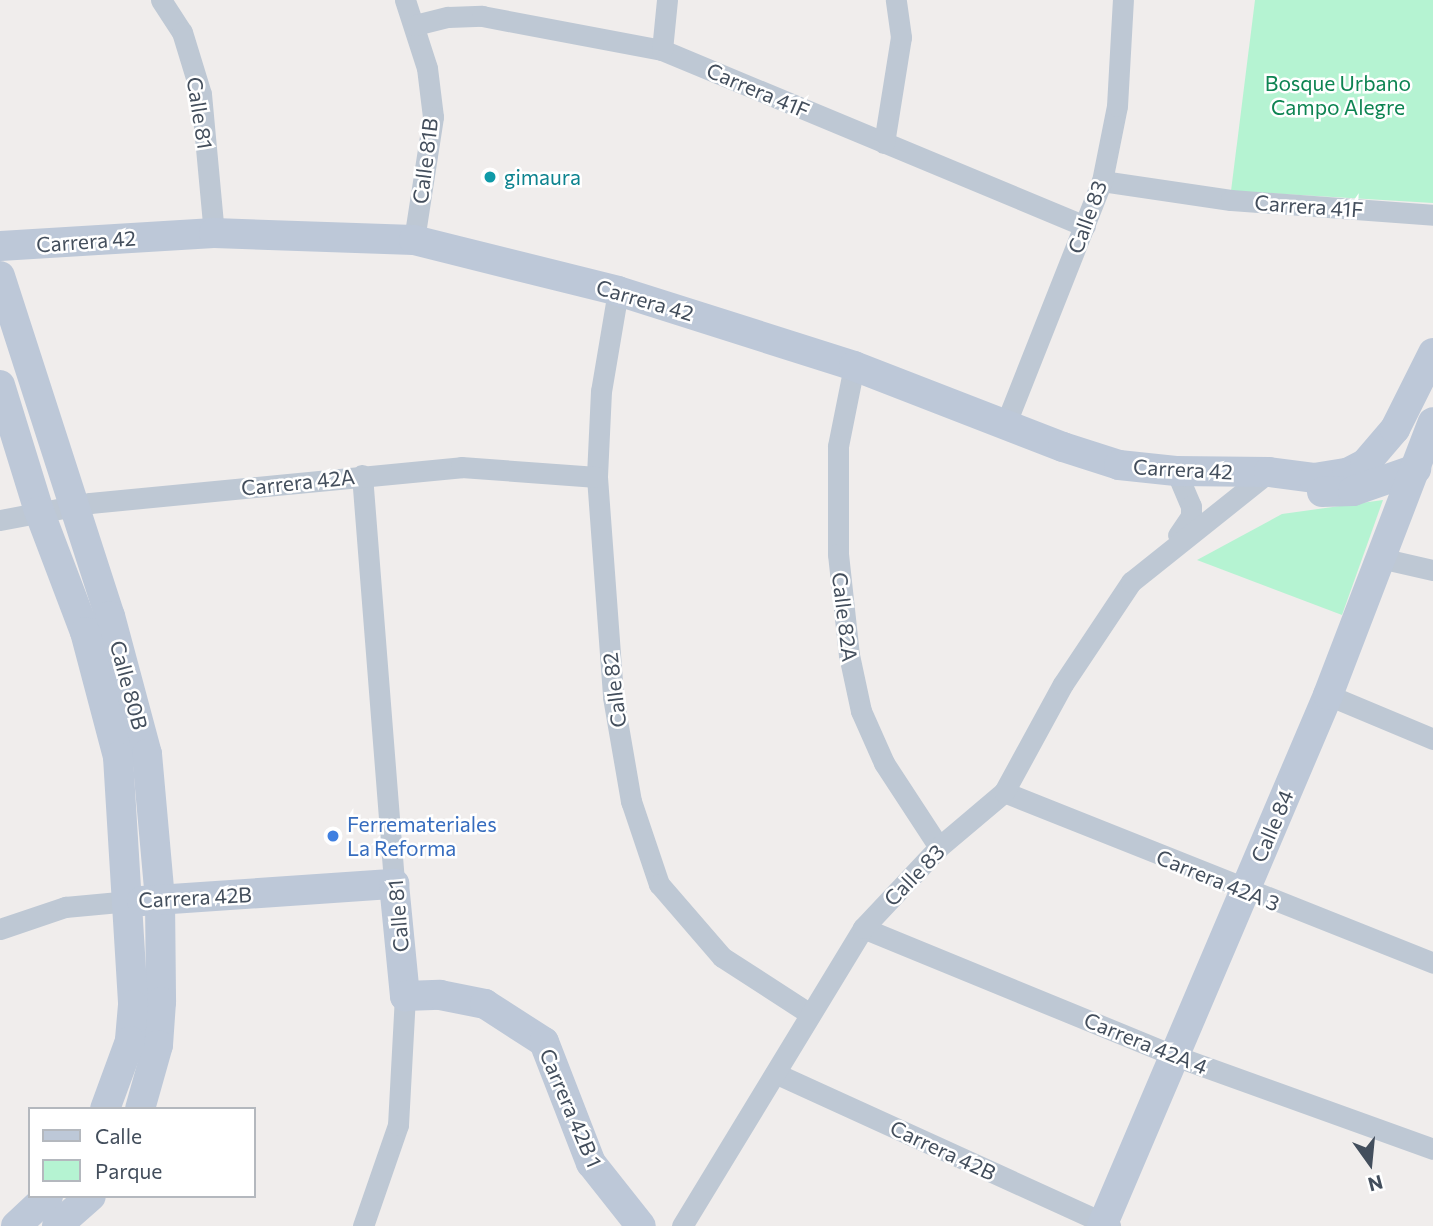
<!DOCTYPE html>
<html>
<head>
<meta charset="utf-8">
<style>
	body { margin:0 }
	#map { position:relative; width:1433px; height:1226px; overflow:hidden; background:#f0edec; font-family:Commissioner,sans-serif }
	div>[style] { position:absolute }
	.green>* { inset:0; background:#b5f3d2 }
	.street>* { height:21px; margin:-10.5px; padding:0 10.5px; transform-origin:10.5px; border-radius:10.5px; background:#bec8d4 }
	.secondary>* { height:30px; margin:-15px; padding:0 15px; transform-origin:15px; border-radius:15px; background:#bdc8d8 }
	.dots>* { width:19px; height:19px; translate:-50% -50%; box-sizing:border-box; border:4px solid #fff; border-radius:50% }
	span { translate:-50% -50%; white-space:nowrap; text-align:center; line-height:1.15; -webkit-text-stroke:5px #fff; paint-order:stroke }
	.park-label { font-size:21px; color:#0d8452 }
	.street-label { font-size:21px; color:#434e5c }
	.culture-label { font-size:21px; color:#0d838f }
	.left { translate:0 -50%; text-align:left }
	.shop-label { font-size:21px; color:#366cbe }
	.legend { position:absolute; left:28px; top:1107px; width:228px; height:91px; box-sizing:border-box; background:#fff; border:2px solid #b4b8be; margin:0; padding:9px 12px; list-style:none; font-size:21px; color:#434e5c }
	.legend li { display:flex; align-items:center; gap:14px; height:35px }
	.legend b { width:35px; border:2px solid #b4b8be }
	.north { position:absolute; left:1335px; top:1128px; width:70px; height:70px; -webkit-text-stroke:5px #fff; paint-order:stroke; rotate:165deg; font-size:19px; font-weight:700; line-height:28px; text-align:center; color:#434e5c }
	.north::after { content:''; display:block; margin:auto; width:24px; height:32px; background:#434e5c; clip-path:polygon(50% 0,100% 100%,50% 72%,0 100%) }
</style>
</head>
<body>
<div id="map">
	<div class="green">
		<i style="clip-path:polygon(1255px 0,1433px 0,1433px 203px,1231px 191px)"></i>
		<i style="clip-path:polygon(1383px 500px,1342px 615px,1197px 560px,1282px 514px)"></i>
	</div>
	<div class="street">
		<i style="left:161px;top:0;width:38px;rotate:57deg"></i>
		<i style="left:182px;top:32px;width:65px;rotate:73deg"></i>
		<i style="left:201px;top:94px;width:140px;rotate:84.7deg"></i>
		<i style="left:405px;top:0;width:71px;rotate:72.1deg"></i>
		<i style="left:427px;top:68px;width:49px;rotate:83deg"></i>
		<i style="left:433px;top:117px;width:124px;rotate:98.8deg"></i>
		<i style="left:415px;top:25px;width:34px;rotate:-14deg"></i>
		<i style="left:448px;top:17px;width:34px;rotate:-2deg"></i>
		<i style="left:482px;top:16px;width:183px;rotate:10.7deg"></i>
		<i style="left:662px;top:50px;width:458px;rotate:22.6deg"></i>
		<i style="left:662px;top:50px;width:50px;rotate:-84.3deg"></i>
		<i style="left:884px;top:143px;width:107px;rotate:-80.9deg"></i>
		<i style="left:901px;top:37px;width:37px;rotate:-98deg"></i>
		<i style="left:1102px;top:181px;width:130px;rotate:8.4deg"></i>
		<i style="left:1231px;top:200px;width:203px;rotate:4.2deg"></i>
		<i style="left:618px;top:291px;width:101px;rotate:99.6deg"></i>
		<i style="left:601px;top:391px;width:86px;rotate:92.7deg"></i>
		<i style="left:597px;top:477px;width:221px;rotate:85.8deg"></i>
		<i style="left:613px;top:697px;width:106px;rotate:80.2deg"></i>
		<i style="left:631px;top:801px;width:88px;rotate:71.4deg"></i>
		<i style="left:659px;top:884px;width:96px;rotate:49.2deg"></i>
		<i style="left:722px;top:957px;width:105px;rotate:32.9deg"></i>
		<i style="left:854px;top:366px;width:82px;rotate:101.3deg"></i>
		<i style="left:838px;top:446px;width:108px;rotate:90deg"></i>
		<i style="left:838px;top:554px;width:102px;rotate:83.8deg"></i>
		<i style="left:849px;top:655px;width:57px;rotate:77.9deg"></i>
		<i style="left:861px;top:711px;width:57px;rotate:66.1deg"></i>
		<i style="left:884px;top:763px;width:100px;rotate:56.8deg"></i>
		<i style="left:1006px;top:423px;width:260px;rotate:-68.4deg"></i>
		<i style="left:1102px;top:181px;width:76px;rotate:-78.7deg"></i>
		<i style="left:1117px;top:106px;width:106px;rotate:-86.8deg"></i>
		<i style="left:1176px;top:471px;width:38px;rotate:67deg"></i>
		<i style="left:1191px;top:506px;width:10px;rotate:90deg"></i>
		<i style="left:1191px;top:516px;width:23px;rotate:124deg"></i>
		<i style="left:362px;top:475px;width:410px;rotate:85.5deg"></i>
		<i style="left:0;top:520px;width:92px;rotate:-10.7deg"></i>
		<i style="left:90px;top:503px;width:373px;rotate:-5.5deg"></i>
		<i style="left:461px;top:467px;width:136px;rotate:4.2deg"></i>
		<i style="left:1380px;top:558px;width:54px;rotate:12.8deg"></i>
		<i style="left:1328px;top:695px;width:114px;rotate:22.7deg"></i>
		<i style="left:1004px;top:792px;width:462px;rotate:21.7deg"></i>
		<i style="left:863px;top:928px;width:337px;rotate:22.3deg"></i>
		<i style="left:1175px;top:1056px;width:274px;rotate:19.8deg"></i>
		<i style="left:0;top:929px;width:69px;rotate:-18.7deg"></i>
		<i style="left:65px;top:907px;width:65px;rotate:-5.3deg"></i>
		<i style="left:777px;top:1074px;width:366px;rotate:24.5deg"></i>
		<i style="left:363px;top:1226px;width:107px;rotate:-70.9deg"></i>
		<i style="left:398px;top:1125px;width:129px;rotate:-86.9deg"></i>
		<i style="left:682px;top:1226px;width:349px;rotate:-58.7deg"></i>
		<i style="left:863px;top:928px;width:111px;rotate:-46.8deg"></i>
		<i style="left:939px;top:847px;width:85px;rotate:-40.2deg"></i>
		<i style="left:1004px;top:792px;width:123px;rotate:-61.4deg"></i>
		<i style="left:1063px;top:684px;width:123px;rotate:-56.3deg"></i>
		<i style="left:1131px;top:582px;width:176px;rotate:-38.6deg"></i>
	</div>
	<div class="secondary">
		<i style="left:0;top:246px;width:214px;rotate:-3.5deg"></i>
		<i style="left:214px;top:233px;width:200px;rotate:2deg"></i>
		<i style="left:414px;top:240px;width:210px;rotate:14deg"></i>
		<i style="left:618px;top:291px;width:248px;rotate:17.6deg"></i>
		<i style="left:854px;top:366px;width:224px;rotate:21.2deg"></i>
		<i style="left:1063px;top:447px;width:59px;rotate:17.8deg"></i>
		<i style="left:1119px;top:465px;width:57px;rotate:6deg"></i>
		<i style="left:1176px;top:471px;width:93px;rotate:0.6deg"></i>
		<i style="left:1269px;top:472px;width:45px;rotate:7.6deg"></i>
		<i style="left:1314px;top:478px;width:33px;rotate:-9deg"></i>
		<i style="left:1347px;top:473px;width:20px;rotate:-27deg"></i>
		<i style="left:1365px;top:464px;width:46px;rotate:-49.4deg"></i>
		<i style="left:1395px;top:429px;width:85px;rotate:-63.4deg"></i>
		<i style="left:0;top:276px;width:357px;rotate:72.1deg"></i>
		<i style="left:110px;top:616px;width:143px;rotate:75deg"></i>
		<i style="left:147px;top:754px;width:147px;rotate:84.9deg"></i>
		<i style="left:160px;top:900px;width:102px;rotate:89.4deg"></i>
		<i style="left:161px;top:1002px;width:43px;rotate:94deg"></i>
		<i style="left:158px;top:1045px;width:66px;rotate:105.7deg"></i>
		<i style="left:0;top:385px;width:132px;rotate:72.8deg"></i>
		<i style="left:39px;top:511px;width:129px;rotate:69.2deg"></i>
		<i style="left:85px;top:632px;width:129px;rotate:75.2deg"></i>
		<i style="left:118px;top:757px;width:248px;rotate:86.5deg"></i>
		<i style="left:133px;top:1005px;width:36px;rotate:95deg"></i>
		<i style="left:130px;top:1041px;width:72px;rotate:110.2deg"></i>
		<i style="left:1322px;top:492px;width:31px;rotate:-2deg"></i>
		<i style="left:1353px;top:491px;width:67px;rotate:-19.2deg"></i>
		<i style="left:142px;top:901px;width:253px;rotate:-3.9deg"></i>
		<i style="left:394px;top:884px;width:113px;rotate:84.4deg"></i>
		<i style="left:405px;top:996px;width:35px;rotate:-2deg"></i>
		<i style="left:440px;top:995px;width:46px;rotate:11.3deg"></i>
		<i style="left:485px;top:1004px;width:70px;rotate:32.8deg"></i>
		<i style="left:544px;top:1042px;width:130px;rotate:68.8deg"></i>
		<i style="left:591px;top:1163px;width:80px;rotate:51.6deg"></i>
		<i style="left:16px;top:1226px;width:44px;rotate:-43.2deg"></i>
		<i style="left:57px;top:1226px;width:45px;rotate:-41.4deg"></i>
		<i style="left:1102px;top:1226px;width:577px;rotate:-66.94deg"></i>
		<i style="left:1328px;top:695px;width:292px;rotate:-69deg"></i>
	</div>
	<div class="dots">
		<i style="left:490px;top:177px;background:#0f9aa8"></i>
		<i style="left:333px;top:836px;background:#3f7fe0"></i>
	</div>
	<div class="park-label">
		<span style="left:1338px;top:95px">Bosque Urbano<br>Campo Alegre</span>
	</div>
	<div class="street-label">
		<span style="left:758px;top:90px;rotate:23deg">Carrera 41F</span>
		<span style="left:200px;top:113px;rotate:81deg">Calle 81</span>
		<span style="left:425px;top:161px;rotate:-83deg">Calle 81B</span>
		<span style="left:1309px;top:206px;rotate:4deg">Carrera 41F</span>
		<span style="left:1087px;top:217px;rotate:-70deg">Calle 83</span>
		<span style="left:86px;top:241px;rotate:-4deg">Carrera 42</span>
		<span style="left:645px;top:300px;rotate:16deg">Carrera 42</span>
		<span style="left:1183px;top:469px;rotate:3deg">Carrera 42</span>
		<span style="left:298px;top:482px;rotate:-6deg">Carrera 42A</span>
		<span style="left:845px;top:617px;rotate:83deg">Calle 82A</span>
		<span style="left:129px;top:685px;rotate:75deg">Calle 80B</span>
		<span style="left:614px;top:690px;rotate:-97deg">Calle 82</span>
		<span style="left:1272px;top:826px;rotate:-67deg">Calle 84</span>
		<span style="left:914px;top:875px;rotate:-46deg">Calle 83</span>
		<span style="left:1218px;top:880px;rotate:22deg">Carrera 42A 3</span>
		<span style="left:195px;top:897px;rotate:-3deg">Carrera 42B</span>
		<span style="left:398px;top:916px;rotate:-95deg">Calle 81</span>
		<span style="left:1146px;top:1043px;rotate:22deg">Carrera 42A 4</span>
		<span style="left:571px;top:1108px;rotate:67deg">Carrera 42B 1</span>
		<span style="left:943px;top:1150px;rotate:25deg">Carrera 42B</span>
	</div>
	<div class="culture-label">
		<span class="left" style="left:504px;top:177px">gimaura</span>
	</div>
	<div class="shop-label">
		<span class="left" style="left:347px;top:836px">Ferremateriales<br>La Reforma</span>
	</div>
	<ul class="legend">
	<li><b style="height:9px;background:#bdc8d8"></b>Calle</li>
	<li><b style="height:19px;background:#b5f3d2"></b>Parque</li>
	</ul>
	<div class="north">N</div>
</div>
</body>
</html>
